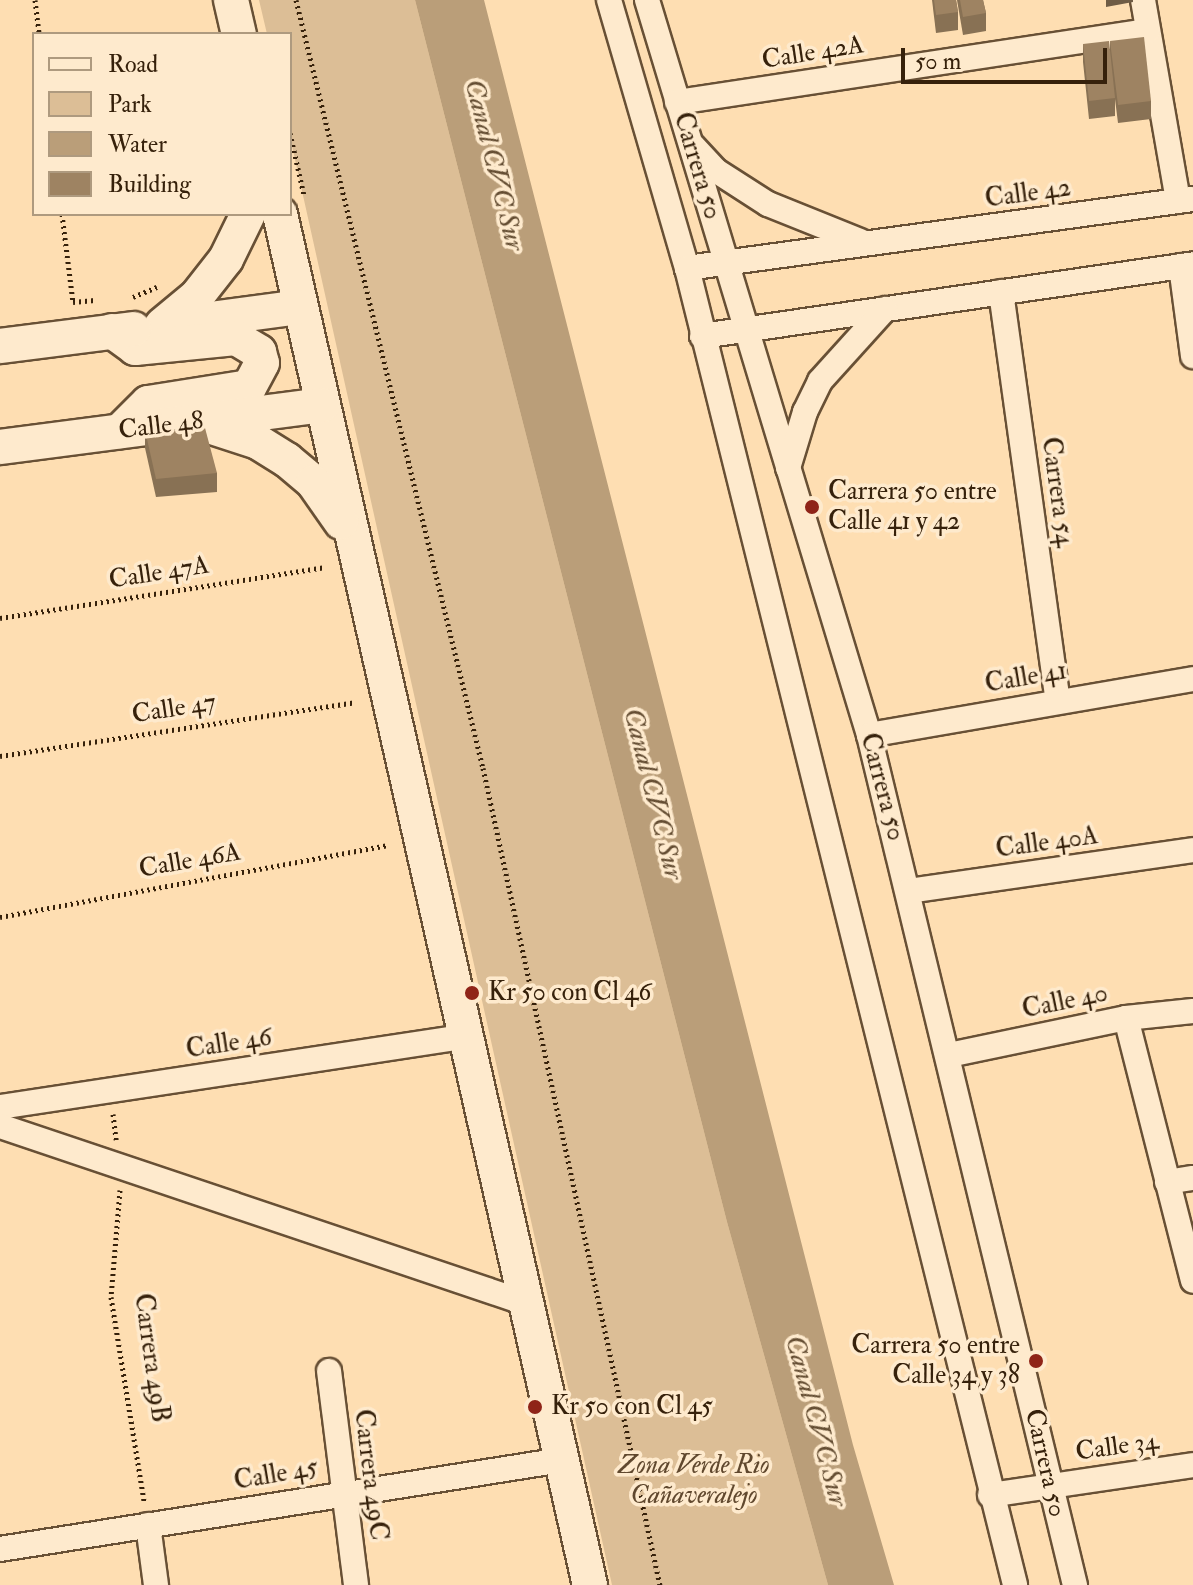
<!DOCTYPE html>
<html>
<head>
<meta charset="utf-8">
<style>
	body { margin:0 }
	#map { position:relative; width:1193px; height:1585px; overflow:hidden; background:#fedeb2; font-family:"IM FELL Double Pica",serif }
	div>[style] { position:absolute }
	.green>* { inset:0; background:#dcbe96 }
	.water>* { inset:0; background:#ba9e79 }
	.path>* { height:5px; margin-top:-2.5px; transform-origin:0; background:repeating-linear-gradient(90deg,#36210b 0 2px,transparent 0 6px) }
	.roads { filter:drop-shadow(2px 0 #685035) drop-shadow(-2px 0 #685035) drop-shadow(0 2px #685035) drop-shadow(0 -2px #685035) }
	.street>* { height:24px; margin:-12px; padding:0 12px; transform-origin:12px; border-radius:12px; background:#feeacd }
	.secondary>* { height:34px; margin:-17px; padding:0 17px; transform-origin:17px; border-radius:17px; background:#feeacd }
	.wall>* { inset:0; background:#887154 }
	.shaded-wall>* { inset:0; background:#6f5c45 }
	.building>* { inset:0; background:#9e8362 }
	.dots>* { width:22px; height:22px; translate:-50% -50%; box-sizing:border-box; border:4px solid #feeacd; border-radius:50% }
	span { translate:-50% -50%; white-space:nowrap; text-align:center; line-height:1.15; -webkit-text-stroke:7px #feeacd; paint-order:stroke }
	.street-label { font-size:26px; color:#36210b }
	.poi-label { font-size:26px; color:#36210b }
	.left { translate:0 -50%; text-align:left }
	.right { translate:-100% -50%; text-align:right }
	.park-label { font-size:26px; color:#60482e; font-style:italic }
	.water-label { font-size:28px; color:#644d32; font-style:italic }
	.legend { position:absolute; left:32px; top:32px; width:260px; height:184px; box-sizing:border-box; background:#feeacd; border:2px solid #ae9a7f; margin:0; padding:10px 14px; list-style:none; font-size:24px; color:#36210b }
	.legend li { display:flex; align-items:center; gap:16px; height:40px }
	.legend b { width:40px; border:2px solid #ae9a7f }
	.scale { position:absolute; left:901px; top:48px; width:206px; height:36px; box-sizing:border-box; border:4px solid #36210b; border-top:0; padding-left:10px; font-size:24px; line-height:28px; white-space:nowrap; color:#36210b; -webkit-text-stroke:6px #feeacd; paint-order:stroke }
</style>
</head>
<body>
<div id="map">
	<div class="green">
		<i style="clip-path:polygon(259px 0,415px 0,727px 1222px,828px 1585px,612px 1585px,290px 137px,290px 34px,267px 34px)"></i>
	</div>
	<div class="water">
		<i style="clip-path:polygon(415px 0,484px 0,853px 1445px,894px 1585px,828px 1585px,727px 1222px)"></i>
	</div>
	<div class="path">
		<i style="left:35px;top:0;width:34px;rotate:83deg"></i>
		<i style="left:296px;top:0;width:790px;rotate:76.32deg"></i>
		<i style="left:483px;top:768px;width:836px;rotate:77.78deg"></i>
		<i style="left:290px;top:133px;width:64px;rotate:77.3deg"></i>
		<i style="left:62px;top:214px;width:89px;rotate:82.9deg"></i>
		<i style="left:73px;top:302px;width:22px;rotate:-5deg"></i>
		<i style="left:133px;top:297px;width:26px;rotate:-23deg"></i>
		<i style="left:0;top:618px;width:328px;rotate:-8.9deg"></i>
		<i style="left:0;top:756px;width:359px;rotate:-8.6deg"></i>
		<i style="left:0;top:917px;width:395px;rotate:-10.5deg"></i>
		<i style="left:113px;top:1114px;width:26px;rotate:83deg"></i>
		<i style="left:120px;top:1190px;width:107px;rotate:94.8deg"></i>
		<i style="left:111px;top:1297px;width:207px;rotate:80.8deg"></i>
	</div>
	<div class="roads">
		<div class="street">
			<i style="left:609px;top:0;width:279px;rotate:73.8deg"></i>
			<i style="left:687px;top:268px;width:1357px;rotate:76.01deg"></i>
			<i style="left:647px;top:0;width:768px;rotate:73.19deg"></i>
			<i style="left:869px;top:735px;width:875px;rotate:76.38deg"></i>
			<i style="left:1143px;top:0;width:204px;rotate:80.1deg"></i>
			<i style="left:677px;top:102px;width:476px;rotate:-8.6deg"></i>
			<i style="left:693px;top:146px;width:33px;rotate:47deg"></i>
			<i style="left:715px;top:170px;width:63px;rotate:32.7deg"></i>
			<i style="left:768px;top:204px;width:99px;rotate:21.9deg"></i>
			<i style="left:1181px;top:266px;width:91px;rotate:82.4deg"></i>
			<i style="left:687px;top:268px;width:511px;rotate:-7.77deg"></i>
			<i style="left:1001px;top:292px;width:413px;rotate:82.1deg"></i>
			<i style="left:702px;top:336px;width:496px;rotate:-8.3deg"></i>
			<i style="left:788px;top:468px;width:59px;rotate:-73.1deg"></i>
			<i style="left:805px;top:412px;width:34px;rotate:-64deg"></i>
			<i style="left:820px;top:381px;width:97px;rotate:-47.9deg"></i>
			<i style="left:869px;top:735px;width:329px;rotate:-9.8deg"></i>
			<i style="left:909px;top:891px;width:287px;rotate:-8.2deg"></i>
			<i style="left:1126px;top:1018px;width:271px;rotate:75.7deg"></i>
			<i style="left:949px;top:1055px;width:181px;rotate:-11.8deg"></i>
			<i style="left:1126px;top:1018px;width:67px;rotate:-6deg"></i>
			<i style="left:0;top:1107px;width:470px;rotate:-8.6deg"></i>
			<i style="left:0;top:1126px;width:555px;rotate:18.6deg"></i>
			<i style="left:1167px;top:1182px;width:26px;rotate:-9deg"></i>
			<i style="left:329px;top:1371px;width:216px;rotate:82.8deg"></i>
			<i style="left:990px;top:1495px;width:205px;rotate:-8.4deg"></i>
			<i style="left:148px;top:1525px;width:61px;rotate:82.4deg"></i>
			<i style="left:0;top:1549px;width:569px;rotate:-9deg"></i>
		</div>
		<div class="secondary">
			<i style="left:231px;top:0;width:35px;rotate:77deg"></i>
			<i style="left:280px;top:214px;width:1406px;rotate:77.26deg"></i>
			<i style="left:195px;top:321px;width:106px;rotate:-7.6deg"></i>
			<i style="left:162px;top:325px;width:45px;rotate:-39.6deg"></i>
			<i style="left:197px;top:296px;width:47px;rotate:-51.9deg"></i>
			<i style="left:226px;top:259px;width:50px;rotate:-63.9deg"></i>
			<i style="left:112px;top:331px;width:29px;rotate:36deg"></i>
			<i style="left:135px;top:348px;width:101px;rotate:-5.7deg"></i>
			<i style="left:236px;top:338px;width:27px;rotate:31deg"></i>
			<i style="left:259px;top:352px;width:11px;rotate:75deg"></i>
			<i style="left:262px;top:363px;width:27px;rotate:118deg"></i>
			<i style="left:249px;top:387px;width:102px;rotate:171deg"></i>
			<i style="left:148px;top:403px;width:40px;rotate:135deg"></i>
			<i style="left:0;top:346px;width:135px;rotate:-7.2deg"></i>
			<i style="left:206px;top:425px;width:55px;rotate:18.1deg"></i>
			<i style="left:258px;top:442px;width:34px;rotate:32deg"></i>
			<i style="left:287px;top:460px;width:34px;rotate:40deg"></i>
			<i style="left:313px;top:482px;width:49px;rotate:55deg"></i>
			<i style="left:0;top:447px;width:325px;rotate:-7.4deg"></i>
		</div>
	</div>
	<div class="wall">
		<i style="clip-path:polygon(932px 0,956px 0,958px 12px,958px 30px,936px 33px)"></i>
		<i style="clip-path:polygon(957px 0,983px 0,986px 13px,986px 31px,963px 35px)"></i>
		<i style="clip-path:polygon(1110px 41px,1151px 101px,1151px 119px,1118px 123px,1115px 99px,1115px 116px,1089px 119px,1083px 62px,1083px 44px,1110px 55px)"></i>
		<i style="clip-path:polygon(145px 430px,217px 473px,217px 492px,156px 497px,145px 448px)"></i>
	</div>
	<div class="shaded-wall">
		<i style="clip-path:polygon(1106px 0,1133px 0,1133px 2px,1106px 7px)"></i>
	</div>
	<div class="building">
		<i style="clip-path:polygon(934px 0,956px 0,958px 12px,936px 15px)"></i>
		<i style="clip-path:polygon(960px 0,983px 0,986px 13px,963px 17px)"></i>
		<i style="clip-path:polygon(1144px 37px,1151px 101px,1118px 105px,1110px 41px)"></i>
		<i style="clip-path:polygon(1109px 41px,1115px 98px,1089px 101px,1083px 44px)"></i>
		<i style="clip-path:polygon(205px 428px,217px 473px,156px 479px,145px 430px)"></i>
	</div>
	<div class="dots">
		<i style="left:812px;top:507px;background:#8f2418"></i>
		<i style="left:472px;top:993px;background:#8f2418"></i>
		<i style="left:1036px;top:1361px;background:#8f2418"></i>
		<i style="left:535px;top:1407px;background:#8f2418"></i>
	</div>
	<div class="street-label">
		<span style="left:813px;top:53px;rotate:-9deg">Calle 42A</span>
		<span style="left:697px;top:166px;rotate:73deg">Carrera 50</span>
		<span style="left:1028px;top:194px;rotate:-8deg">Calle 42</span>
		<span style="left:161px;top:426px;rotate:-7deg">Calle 48</span>
		<span style="left:1057px;top:492px;rotate:82deg">Carrera 54</span>
		<span style="left:159px;top:573px;rotate:-9deg">Calle 47A</span>
		<span style="left:1026px;top:678px;rotate:-10deg">Calle 41</span>
		<span style="left:174px;top:709px;rotate:-9deg">Calle 47</span>
		<span style="left:882px;top:787px;rotate:75deg">Carrera 50</span>
		<span style="left:1047px;top:843px;rotate:-8deg">Calle 40A</span>
		<span style="left:190px;top:861px;rotate:-10deg">Calle 46A</span>
		<span style="left:1065px;top:1002px;rotate:-12deg">Calle 40</span>
		<span style="left:229px;top:1044px;rotate:-9deg">Calle 46</span>
		<span style="left:151px;top:1358px;rotate:82deg">Carrera 49B</span>
		<span style="left:1117px;top:1447px;rotate:-8deg">Calle 34</span>
		<span style="left:1045px;top:1463px;rotate:77deg">Carrera 50</span>
		<span style="left:276px;top:1475px;rotate:-10deg">Calle 45</span>
		<span style="left:370px;top:1475px;rotate:83deg">Carrera 49C</span>
	</div>
	<div class="poi-label">
		<span class="left" style="left:828px;top:507px">Carrera 50 entre<br>Calle 41 y 42</span>
		<span class="left" style="left:488px;top:993px">Kr 50 con Cl 46</span>
		<span class="right" style="left:1020px;top:1361px">Carrera 50 entre<br>Calle 34 y 38</span>
		<span class="left" style="left:551px;top:1407px">Kr 50 con Cl 45</span>
	</div>
	<div class="park-label">
		<span style="left:694px;top:1481px">Zona Verde Rio<br>Cañaveralejo</span>
	</div>
	<div class="water-label">
		<span style="left:494px;top:165px;rotate:76deg">Canal CVC Sur</span>
		<span style="left:653px;top:794px;rotate:76deg">Canal CVC Sur</span>
		<span style="left:816px;top:1421px;rotate:75deg">Canal CVC Sur</span>
	</div>
	<ul class="legend">
	<li><b style="height:10px;background:#feeacd"></b>Road</li>
	<li><b style="height:22px;background:#dcbe96"></b>Park</li>
	<li><b style="height:22px;background:#ba9e79"></b>Water</li>
	<li><b style="height:22px;background:#9e8362"></b>Building</li>
	</ul>
	<div class="scale">50 m</div>
</div>
</body>
</html>
